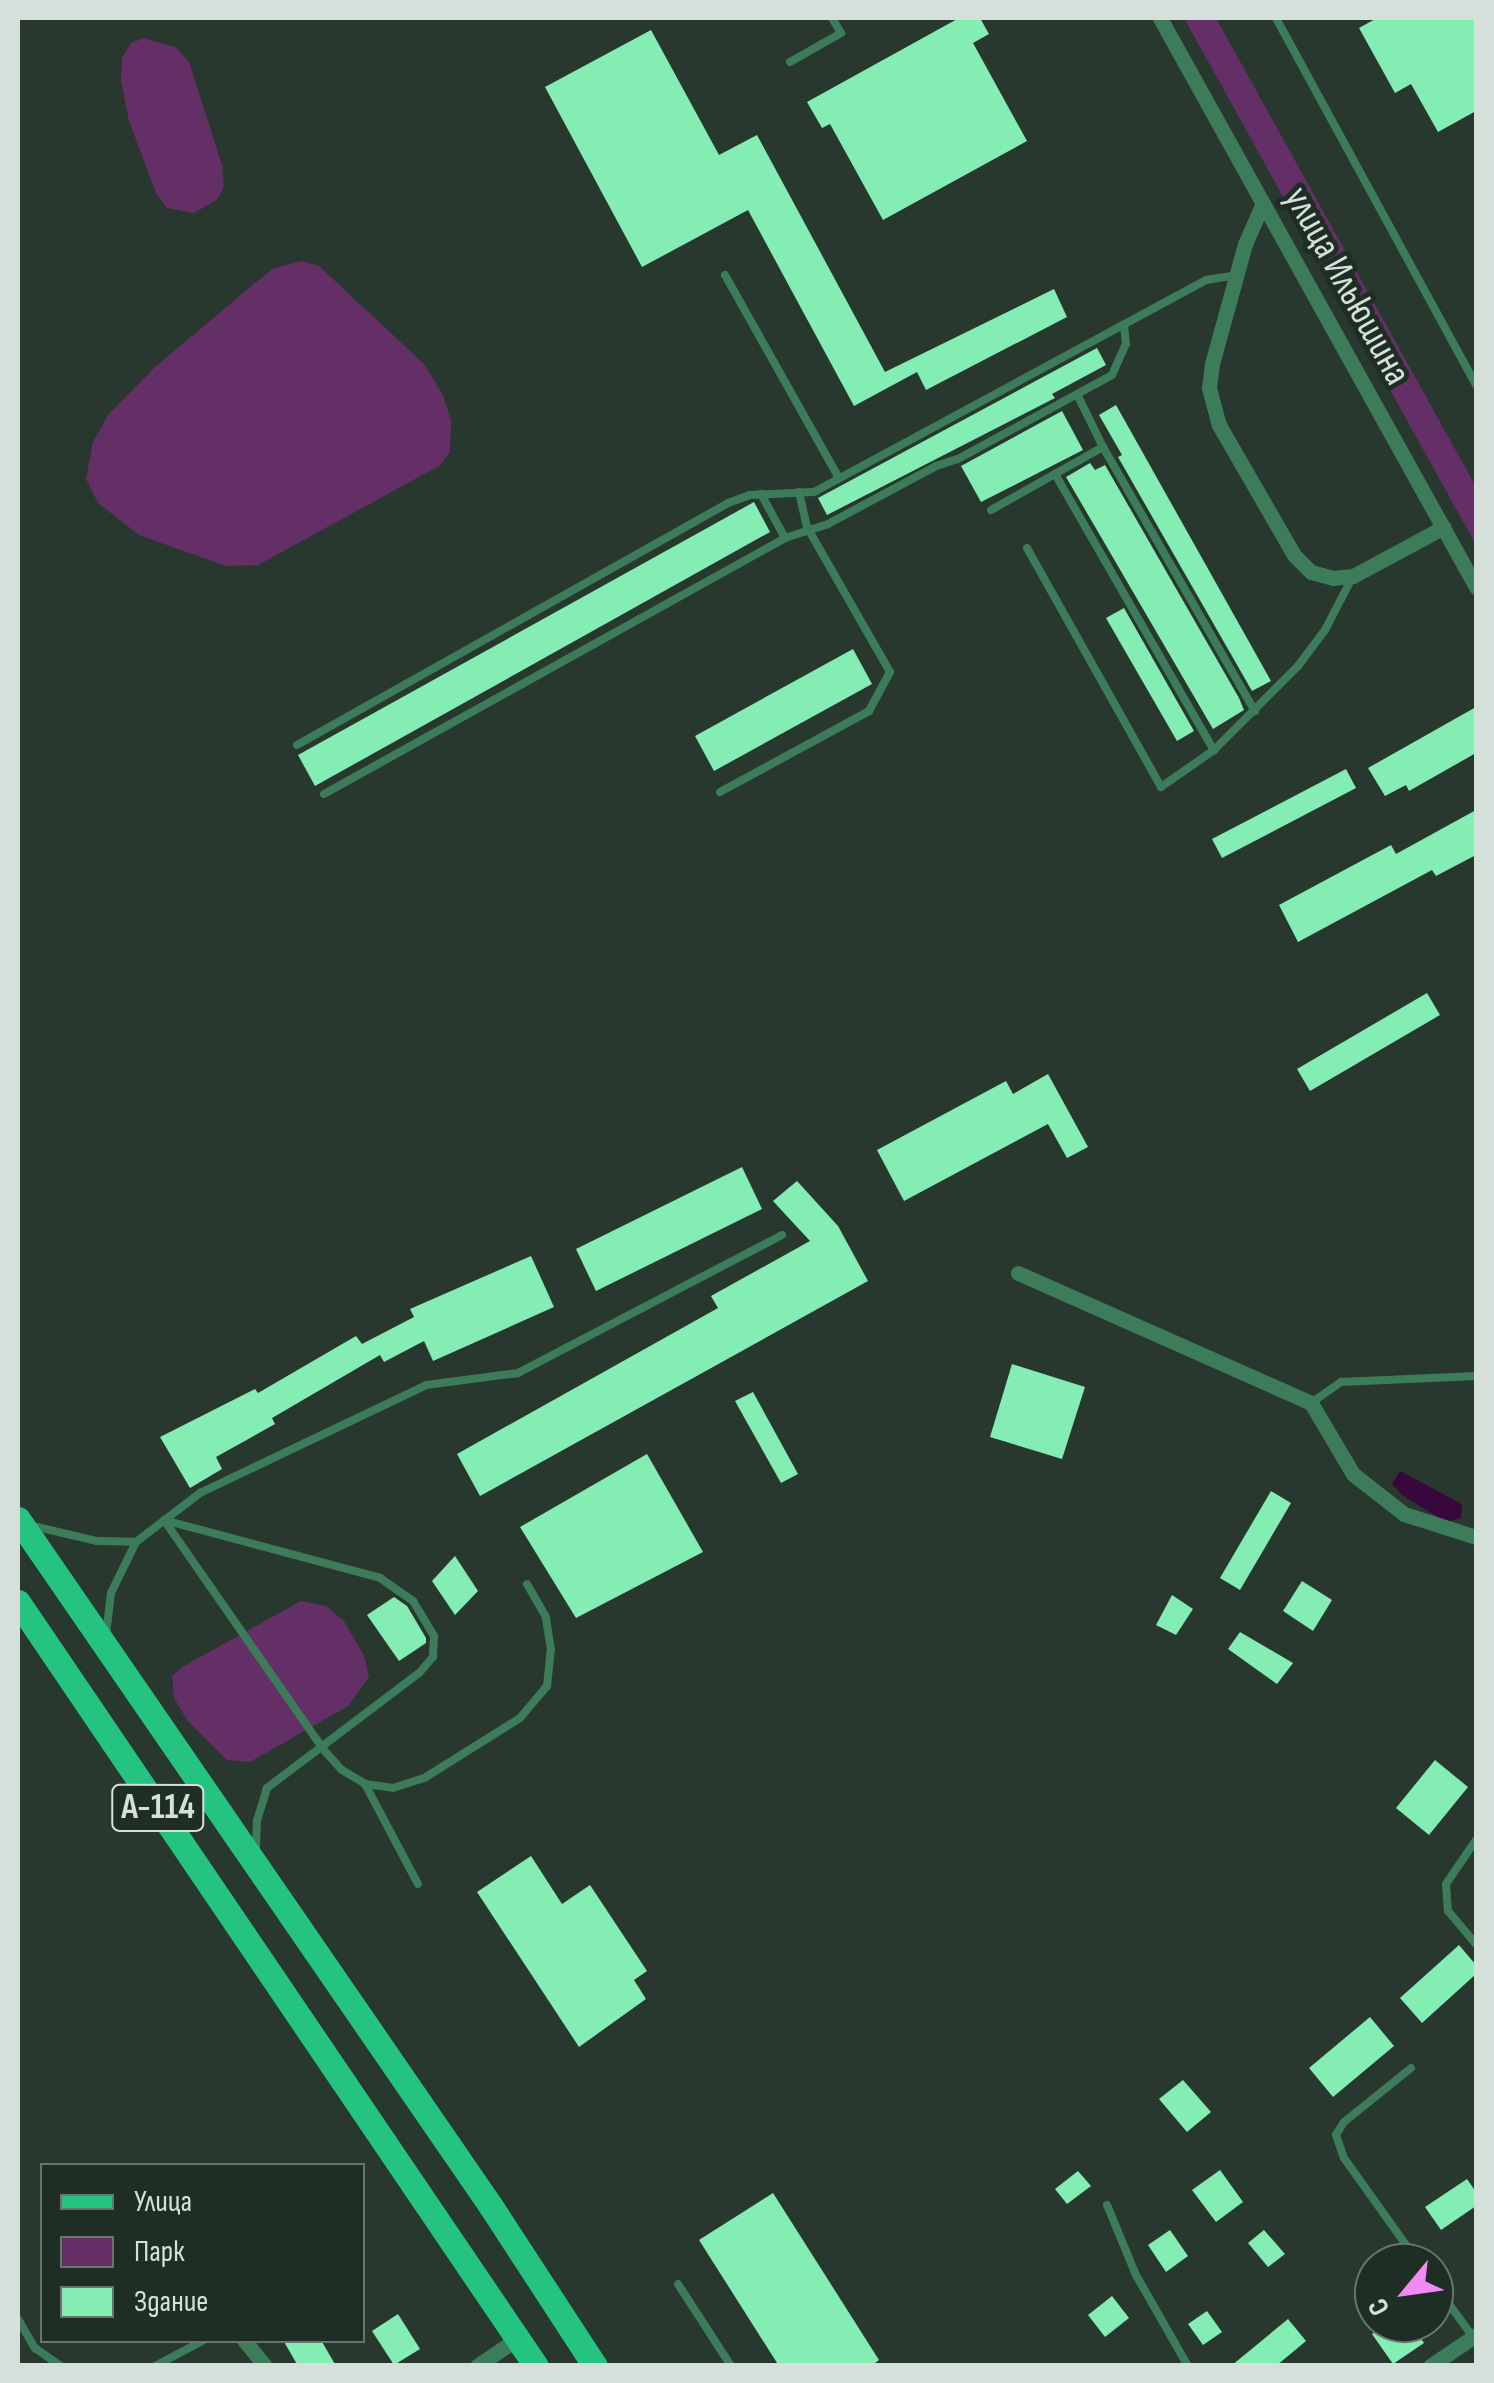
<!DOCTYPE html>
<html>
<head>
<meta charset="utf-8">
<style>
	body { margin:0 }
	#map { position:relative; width:1494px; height:2383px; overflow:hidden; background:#28382e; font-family:"Sofia Sans Condensed",sans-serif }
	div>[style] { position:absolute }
	.green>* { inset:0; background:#642e67 }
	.water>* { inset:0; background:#38073c }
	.building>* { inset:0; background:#84edb4 }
	.lane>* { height:8px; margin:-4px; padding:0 4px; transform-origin:4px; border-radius:4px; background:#3d7c5b }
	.street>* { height:15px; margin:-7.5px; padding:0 7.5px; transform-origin:7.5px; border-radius:7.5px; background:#3d7c5b }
	.primary>* { height:25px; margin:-12.5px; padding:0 12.5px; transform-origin:12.5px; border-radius:12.5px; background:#24c37f }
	span { translate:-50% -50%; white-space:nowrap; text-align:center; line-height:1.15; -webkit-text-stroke:10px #1e2e25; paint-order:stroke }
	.shield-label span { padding:2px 8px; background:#1e2e25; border:2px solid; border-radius:8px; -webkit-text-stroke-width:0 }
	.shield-label { font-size:35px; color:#d6e0da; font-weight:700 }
	.street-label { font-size:38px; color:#d6e0da }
	.frame { position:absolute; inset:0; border:20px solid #d6e0da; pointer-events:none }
	.legend { position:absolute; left:40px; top:2163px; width:325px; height:180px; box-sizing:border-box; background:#1e2e25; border:2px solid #68756d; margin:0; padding:12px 18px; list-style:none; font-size:30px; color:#d6e0da }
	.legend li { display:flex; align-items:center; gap:20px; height:50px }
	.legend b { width:50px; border:2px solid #68756d }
	.north { position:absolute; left:1354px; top:2243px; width:100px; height:100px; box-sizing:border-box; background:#1e2e25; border:2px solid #68756d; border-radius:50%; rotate:241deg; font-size:28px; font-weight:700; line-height:40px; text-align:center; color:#d6e0da }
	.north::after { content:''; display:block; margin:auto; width:35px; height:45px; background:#f08bf6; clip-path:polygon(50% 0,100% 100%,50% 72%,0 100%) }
</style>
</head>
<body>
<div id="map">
	<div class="green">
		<i style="clip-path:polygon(1184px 18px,1216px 18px,1476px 487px,1476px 545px)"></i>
		<i style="clip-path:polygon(144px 38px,177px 48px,189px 62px,222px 165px,224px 186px,218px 199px,194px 213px,167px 208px,156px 193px,129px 121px,121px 81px,122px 58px,131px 43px)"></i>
		<i style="clip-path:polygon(302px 261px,319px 266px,423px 363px,443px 395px,451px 421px,450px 452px,439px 466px,258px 565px,226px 566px,139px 535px,98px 503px,86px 479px,93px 442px,108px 415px,155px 367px,260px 279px,274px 268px)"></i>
		<i style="clip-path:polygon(301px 1601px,326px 1606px,344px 1621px,364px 1656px,369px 1677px,348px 1706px,250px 1762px,227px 1760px,187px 1720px,174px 1698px,172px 1676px,182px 1667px)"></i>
	</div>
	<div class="water">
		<i style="clip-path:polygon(1400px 1471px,1462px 1504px,1461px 1518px,1446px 1522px,1402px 1495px,1392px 1484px)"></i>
	</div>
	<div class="building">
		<i style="clip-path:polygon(959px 18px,980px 18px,989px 34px,973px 43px,1027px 141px,883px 220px,830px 124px,822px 128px,807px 102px)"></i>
		<i style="clip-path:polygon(1377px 18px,1476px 18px,1476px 111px,1438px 132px,1411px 84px,1395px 93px,1359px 28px)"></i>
		<i style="clip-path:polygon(651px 30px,719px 155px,757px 135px,885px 372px,1054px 289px,1067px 317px,926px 390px,917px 372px,854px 406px,748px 210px,642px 267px,545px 87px)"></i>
		<i style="clip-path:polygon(1097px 348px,1106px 365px,1052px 394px,1055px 398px,827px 515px,818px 498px)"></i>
		<i style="clip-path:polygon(1116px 405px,1271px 681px,1252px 691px,1118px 457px,1122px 455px,1099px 415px)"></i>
		<i style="clip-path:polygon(1062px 411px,1083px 450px,981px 502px,961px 466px)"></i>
		<i style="clip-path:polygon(1090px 463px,1095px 470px,1105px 465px,1239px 698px,1244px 710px,1213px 729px,1066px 477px)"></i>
		<i style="clip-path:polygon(754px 502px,770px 532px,315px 786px,298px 755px)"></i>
		<i style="clip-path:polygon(1124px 608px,1194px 731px,1177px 741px,1106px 618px)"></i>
		<i style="clip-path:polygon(853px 649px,872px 684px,714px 771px,695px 736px)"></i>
		<i style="clip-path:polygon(1476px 707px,1476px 753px,1409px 791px,1406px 785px,1385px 796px,1368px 768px)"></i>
		<i style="clip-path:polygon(1346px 769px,1356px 788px,1222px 858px,1212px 839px)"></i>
		<i style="clip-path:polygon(1476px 810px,1476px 855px,1436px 876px,1432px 870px,1298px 942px,1279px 905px,1391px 845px,1396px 854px)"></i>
		<i style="clip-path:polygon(1427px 993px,1440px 1015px,1310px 1091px,1297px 1069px)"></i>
		<i style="clip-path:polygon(1048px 1074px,1088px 1147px,1067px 1158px,1048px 1124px,904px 1201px,877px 1150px,1006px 1081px,1013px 1094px)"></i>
		<i style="clip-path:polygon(742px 1167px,762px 1209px,596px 1291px,576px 1249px)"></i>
		<i style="clip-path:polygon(797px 1181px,838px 1226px,868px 1281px,480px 1496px,457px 1454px,718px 1308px,711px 1296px,810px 1241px,773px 1201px)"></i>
		<i style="clip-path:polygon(531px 1256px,554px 1307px,433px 1361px,424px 1341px,384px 1362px,380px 1355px,272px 1418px,275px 1424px,216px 1457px,222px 1469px,190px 1488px,160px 1437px,255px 1389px,258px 1393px,356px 1336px,362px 1344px,414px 1317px,410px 1309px)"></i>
		<i style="clip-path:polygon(1012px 1364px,1085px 1387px,1062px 1459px,990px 1437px)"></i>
		<i style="clip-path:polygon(753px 1392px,798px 1474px,781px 1483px,735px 1401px)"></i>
		<i style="clip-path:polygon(647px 1454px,703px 1552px,576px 1618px,520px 1527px)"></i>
		<i style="clip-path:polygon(1271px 1491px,1291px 1503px,1240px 1590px,1220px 1578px)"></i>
		<i style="clip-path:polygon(455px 1556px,478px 1591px,455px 1615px,432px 1581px)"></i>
		<i style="clip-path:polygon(1302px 1581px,1332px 1600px,1313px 1631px,1283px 1611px)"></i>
		<i style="clip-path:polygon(1172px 1595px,1193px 1609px,1176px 1635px,1156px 1625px)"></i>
		<i style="clip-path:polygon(394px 1597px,407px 1606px,426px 1638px,426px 1643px,399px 1661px,367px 1615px)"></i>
		<i style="clip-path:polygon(1240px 1632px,1293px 1663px,1277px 1684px,1228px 1649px)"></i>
		<i style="clip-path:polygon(1435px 1760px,1468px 1787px,1429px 1835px,1396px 1808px)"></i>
		<i style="clip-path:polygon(531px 1856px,562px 1904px,590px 1885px,647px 1971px,634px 1980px,646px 1999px,579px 2047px,477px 1892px)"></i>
		<i style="clip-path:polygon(1459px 1945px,1476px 1965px,1476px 1974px,1422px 2023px,1400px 1998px)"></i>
		<i style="clip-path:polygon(1370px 2017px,1394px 2046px,1333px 2097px,1309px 2068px)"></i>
		<i style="clip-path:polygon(1183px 2080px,1211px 2112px,1187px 2132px,1159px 2099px)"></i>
		<i style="clip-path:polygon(1220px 2170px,1243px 2202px,1216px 2222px,1192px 2190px)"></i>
		<i style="clip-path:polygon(1078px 2171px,1091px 2186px,1067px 2204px,1055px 2189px)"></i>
		<i style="clip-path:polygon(1467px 2179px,1476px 2192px,1476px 2206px,1441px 2230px,1425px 2207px)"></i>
		<i style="clip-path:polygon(773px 2193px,879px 2360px,871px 2366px,779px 2366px,699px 2240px)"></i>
		<i style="clip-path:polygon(1170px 2230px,1188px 2256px,1166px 2272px,1148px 2245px)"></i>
		<i style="clip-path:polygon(1264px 2230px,1285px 2254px,1268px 2267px,1248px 2243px)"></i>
		<i style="clip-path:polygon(1112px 2296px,1129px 2318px,1105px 2337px,1088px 2315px)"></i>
		<i style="clip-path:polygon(1207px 2311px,1222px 2332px,1203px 2345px,1188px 2324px)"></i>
		<i style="clip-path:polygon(398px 2314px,420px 2349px,394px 2365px,372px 2331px)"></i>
		<i style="clip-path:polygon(1288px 2319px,1306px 2341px,1276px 2366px,1231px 2366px)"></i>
		<i style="clip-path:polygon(1388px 2323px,1441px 2323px,1420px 2337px,1424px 2343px,1393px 2364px,1372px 2334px)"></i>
		<i style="clip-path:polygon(283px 2340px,321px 2340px,336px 2366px,298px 2366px)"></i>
	</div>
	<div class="lane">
		<i style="left:1276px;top:18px;width:418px;rotate:61.4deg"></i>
		<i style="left:790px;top:62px;width:59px;rotate:-29.6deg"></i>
		<i style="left:841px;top:33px;width:17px;rotate:-121deg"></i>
		<i style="left:725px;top:275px;width:233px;rotate:60.7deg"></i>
		<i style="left:1077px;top:394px;width:59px;rotate:63.9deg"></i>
		<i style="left:1055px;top:474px;width:319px;rotate:60.1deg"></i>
		<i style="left:761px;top:494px;width:50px;rotate:61.4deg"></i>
		<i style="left:991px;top:510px;width:129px;rotate:-29.4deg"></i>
		<i style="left:1103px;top:447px;width:305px;rotate:60.1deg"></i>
		<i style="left:1027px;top:548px;width:274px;rotate:60.7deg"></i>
		<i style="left:1161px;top:787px;width:65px;rotate:-34.9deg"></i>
		<i style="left:1214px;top:750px;width:119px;rotate:-45deg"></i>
		<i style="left:1298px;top:666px;width:45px;rotate:-53.1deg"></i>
		<i style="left:1325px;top:630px;width:61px;rotate:-62.6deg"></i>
		<i style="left:297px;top:745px;width:494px;rotate:-29.3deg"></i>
		<i style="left:728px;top:503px;width:23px;rotate:-20deg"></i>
		<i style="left:750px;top:495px;width:64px;rotate:-2.7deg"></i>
		<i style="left:814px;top:492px;width:446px;rotate:-28.4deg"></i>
		<i style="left:1206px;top:280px;width:31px;rotate:-9deg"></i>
		<i style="left:720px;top:792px;width:170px;rotate:-28.5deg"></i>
		<i style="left:869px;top:711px;width:44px;rotate:-61.7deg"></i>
		<i style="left:890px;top:672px;width:167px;rotate:-119.8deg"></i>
		<i style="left:807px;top:527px;width:36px;rotate:-103deg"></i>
		<i style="left:324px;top:794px;width:527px;rotate:-29.04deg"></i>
		<i style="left:785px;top:538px;width:45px;rotate:-18deg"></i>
		<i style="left:828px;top:524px;width:123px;rotate:-28.2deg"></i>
		<i style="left:936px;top:466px;width:23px;rotate:-18deg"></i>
		<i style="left:958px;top:459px;width:175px;rotate:-28.6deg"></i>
		<i style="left:1112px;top:375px;width:34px;rotate:-66deg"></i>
		<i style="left:1126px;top:344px;width:20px;rotate:-96deg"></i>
		<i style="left:1311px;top:1403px;width:37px;rotate:-35deg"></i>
		<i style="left:1341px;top:1382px;width:135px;rotate:-2.5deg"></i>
		<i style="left:164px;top:1520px;width:279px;rotate:55.2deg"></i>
		<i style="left:323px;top:1749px;width:28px;rotate:48deg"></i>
		<i style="left:342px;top:1770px;width:27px;rotate:31deg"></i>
		<i style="left:365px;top:1784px;width:28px;rotate:8deg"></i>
		<i style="left:393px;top:1788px;width:35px;rotate:-18deg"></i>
		<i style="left:426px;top:1777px;width:111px;rotate:-32.1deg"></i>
		<i style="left:520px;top:1718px;width:42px;rotate:-49.8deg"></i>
		<i style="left:547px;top:1686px;width:36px;rotate:-84deg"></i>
		<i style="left:551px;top:1650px;width:33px;rotate:-99deg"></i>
		<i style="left:546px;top:1617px;width:38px;rotate:-120deg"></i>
		<i style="left:164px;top:1520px;width:224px;rotate:15deg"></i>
		<i style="left:380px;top:1578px;width:40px;rotate:34.9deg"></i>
		<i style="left:413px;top:1601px;width:41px;rotate:59deg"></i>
		<i style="left:434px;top:1636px;width:21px;rotate:93deg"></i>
		<i style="left:433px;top:1657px;width:21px;rotate:131deg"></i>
		<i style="left:419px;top:1673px;width:191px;rotate:142.9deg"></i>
		<i style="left:267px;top:1788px;width:34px;rotate:107deg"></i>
		<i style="left:257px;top:1820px;width:31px;rotate:92deg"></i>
		<i style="left:33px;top:1526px;width:66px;rotate:13.2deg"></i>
		<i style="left:97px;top:1541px;width:39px;rotate:1deg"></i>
		<i style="left:106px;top:1634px;width:41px;rotate:-83deg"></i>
		<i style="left:111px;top:1593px;width:57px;rotate:-63.9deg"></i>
		<i style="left:136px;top:1542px;width:81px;rotate:-37.4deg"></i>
		<i style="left:200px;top:1493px;width:250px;rotate:-25.5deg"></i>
		<i style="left:426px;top:1385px;width:93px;rotate:-7.4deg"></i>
		<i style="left:518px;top:1373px;width:298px;rotate:-27.6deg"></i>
		<i style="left:365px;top:1784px;width:113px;rotate:62.1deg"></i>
		<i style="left:1476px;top:1840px;width:53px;rotate:124.3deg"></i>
		<i style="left:1446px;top:1884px;width:27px;rotate:86deg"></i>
		<i style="left:1448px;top:1911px;width:43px;rotate:49.7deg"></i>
		<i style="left:1411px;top:2068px;width:86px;rotate:141.1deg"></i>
		<i style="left:1344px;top:2122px;width:15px;rotate:122deg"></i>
		<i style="left:1336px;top:2135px;width:24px;rotate:71deg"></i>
		<i style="left:1344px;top:2158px;width:129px;rotate:54.5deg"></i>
		<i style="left:1107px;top:2205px;width:76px;rotate:67.5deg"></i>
		<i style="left:1136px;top:2275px;width:105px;rotate:60.3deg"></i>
		<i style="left:1434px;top:2283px;width:67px;rotate:54.2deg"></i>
		<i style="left:678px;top:2284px;width:98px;rotate:57.1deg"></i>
		<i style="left:18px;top:2319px;width:34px;rotate:60deg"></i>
		<i style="left:35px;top:2348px;width:32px;rotate:35deg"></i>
		<i style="left:155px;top:2366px;width:55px;rotate:-28deg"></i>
	</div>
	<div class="street">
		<i style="left:1160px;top:18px;width:651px;rotate:60.95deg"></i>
		<i style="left:1263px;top:203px;width:45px;rotate:113.7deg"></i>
		<i style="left:1245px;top:244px;width:124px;rotate:105.4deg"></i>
		<i style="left:1212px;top:364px;width:24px;rotate:97deg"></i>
		<i style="left:1209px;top:388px;width:38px;rotate:75deg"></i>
		<i style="left:1219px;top:425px;width:150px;rotate:60deg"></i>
		<i style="left:1294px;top:555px;width:24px;rotate:45deg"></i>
		<i style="left:1311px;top:572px;width:23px;rotate:15deg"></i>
		<i style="left:1333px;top:578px;width:20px;rotate:-6deg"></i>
		<i style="left:1353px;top:576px;width:103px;rotate:-28.3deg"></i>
		<i style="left:1018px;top:1273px;width:321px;rotate:23.9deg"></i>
		<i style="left:1311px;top:1403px;width:82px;rotate:59.4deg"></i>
		<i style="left:1353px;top:1474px;width:65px;rotate:38.1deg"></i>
		<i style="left:1404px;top:1514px;width:76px;rotate:17.7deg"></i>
		<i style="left:244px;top:2340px;width:33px;rotate:51deg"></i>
		<i style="left:477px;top:2366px;width:50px;rotate:-34.3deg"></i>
		<i style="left:1430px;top:2366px;width:55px;rotate:-34deg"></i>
	</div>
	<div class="primary">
		<i style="left:18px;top:1519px;width:833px;rotate:55.47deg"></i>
		<i style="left:490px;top:2205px;width:192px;rotate:56.9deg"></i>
		<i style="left:18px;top:1602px;width:923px;rotate:55.86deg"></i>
	</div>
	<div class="shield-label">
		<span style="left:158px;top:1808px">А-114</span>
	</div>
	<div class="street-label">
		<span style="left:1347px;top:286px;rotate:61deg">улица Ильюшина</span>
	</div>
	<div class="frame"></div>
	<ul class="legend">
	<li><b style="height:12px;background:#24c37f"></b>Улица</li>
	<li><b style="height:28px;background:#642e67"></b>Парк</li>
	<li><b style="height:28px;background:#84edb4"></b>Здание</li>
	</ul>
	<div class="north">С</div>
</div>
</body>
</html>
